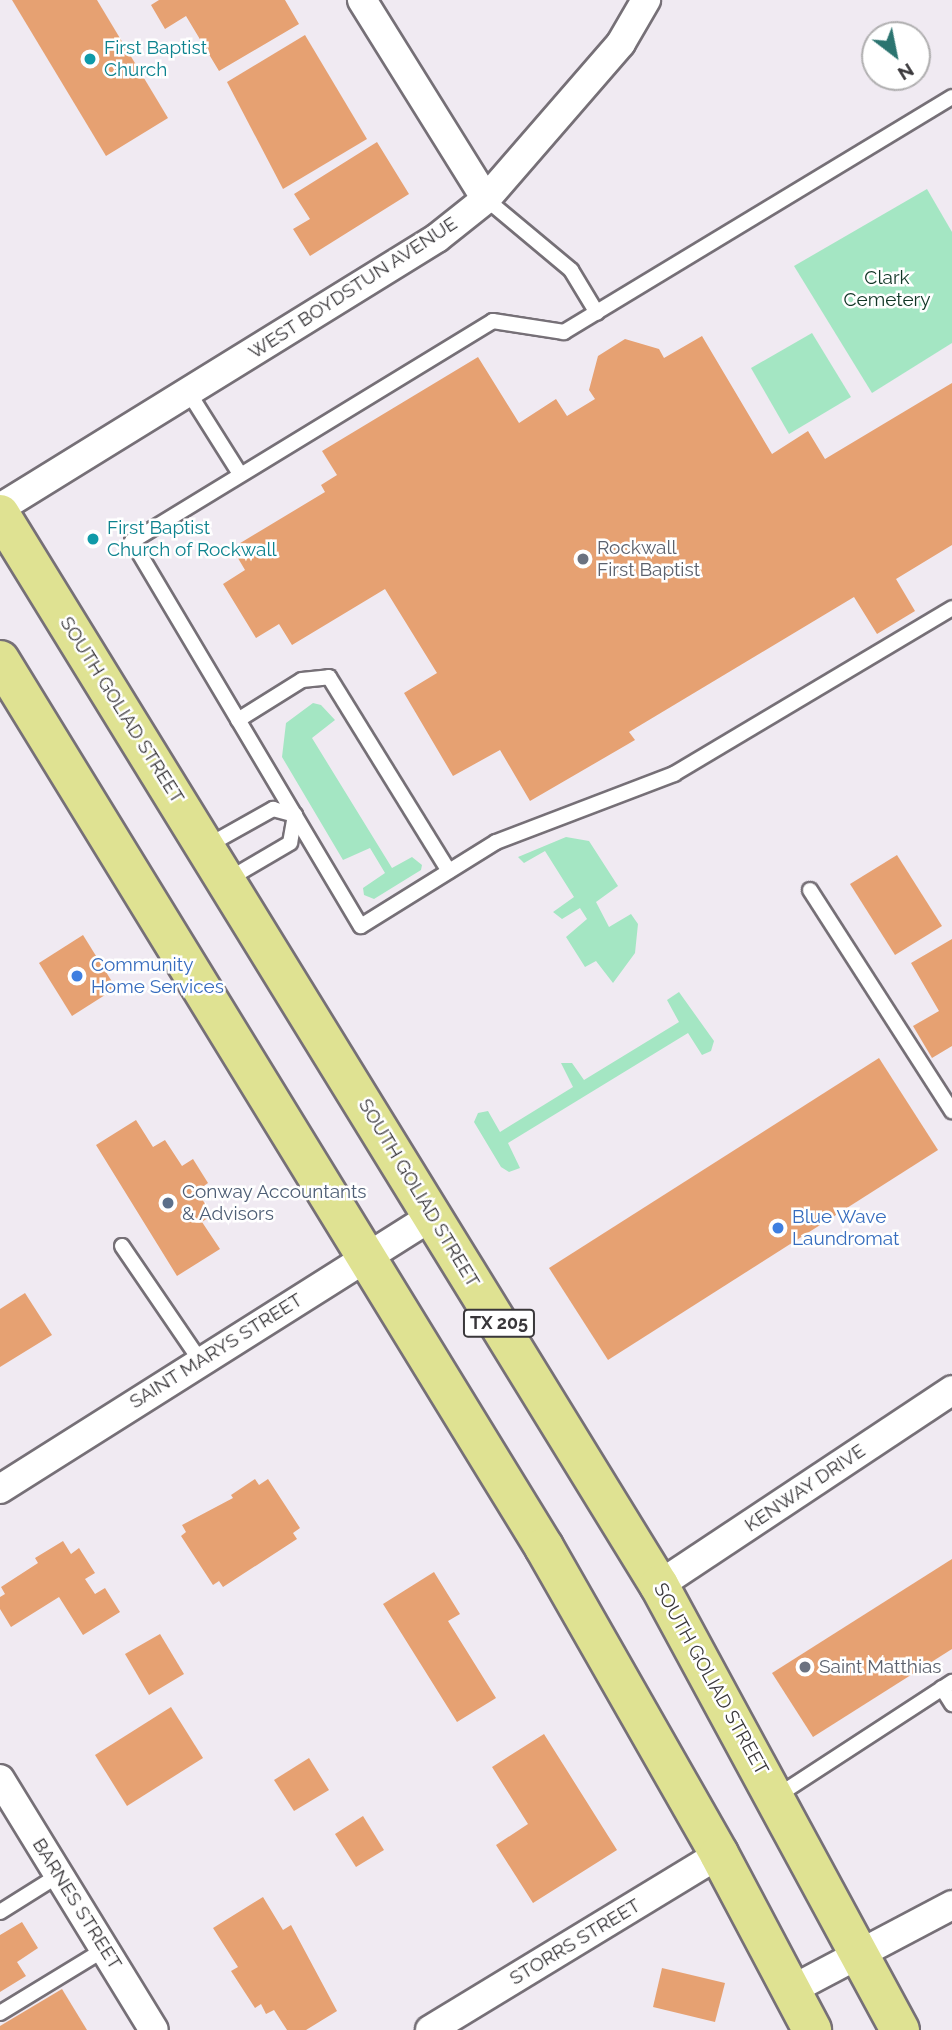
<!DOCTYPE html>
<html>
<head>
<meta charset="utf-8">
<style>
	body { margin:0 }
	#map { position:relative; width:952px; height:2030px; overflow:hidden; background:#f0eaf2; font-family:Raleway,sans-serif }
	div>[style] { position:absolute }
	.green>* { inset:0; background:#a4e6c3 }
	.building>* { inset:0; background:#e6a172 }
	.roads { filter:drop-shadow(2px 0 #767077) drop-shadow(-2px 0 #767077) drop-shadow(0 2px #767077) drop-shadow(0 -2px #767077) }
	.service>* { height:14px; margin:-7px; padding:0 7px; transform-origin:7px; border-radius:7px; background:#fff }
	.minor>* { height:28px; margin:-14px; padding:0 14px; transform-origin:14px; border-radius:14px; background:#fff }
	.primary>* { height:38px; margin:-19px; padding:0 19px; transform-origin:19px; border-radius:19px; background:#dfe292 }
	.dots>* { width:19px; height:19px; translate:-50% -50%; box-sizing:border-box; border:4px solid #fff; border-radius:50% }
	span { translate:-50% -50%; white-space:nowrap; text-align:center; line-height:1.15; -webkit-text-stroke:5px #fff; paint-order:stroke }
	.shield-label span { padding:2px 5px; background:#fff; border:2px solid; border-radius:5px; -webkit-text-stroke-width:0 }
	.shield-label { font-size:18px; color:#39373a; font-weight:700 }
	.culture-label { font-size:19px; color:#0d838f }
	.left { translate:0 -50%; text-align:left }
	.park-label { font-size:19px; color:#103625 }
	.street-label { font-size:19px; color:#39373a }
	.worship-label { font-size:19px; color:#5b616d }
	.shop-label { font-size:19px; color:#366cbe }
	.service-label { font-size:19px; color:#4e5e75 }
	.north { position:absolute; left:861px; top:21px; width:70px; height:70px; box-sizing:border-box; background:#fff; border:2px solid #b0afb0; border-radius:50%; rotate:148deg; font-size:19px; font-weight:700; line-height:28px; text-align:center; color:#39373a }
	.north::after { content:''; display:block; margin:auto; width:24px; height:32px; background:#2b7470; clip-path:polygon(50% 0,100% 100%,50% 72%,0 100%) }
</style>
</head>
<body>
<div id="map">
	<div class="green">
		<i style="clip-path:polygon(927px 189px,952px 232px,952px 343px,872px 393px,794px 266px)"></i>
		<i style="clip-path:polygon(812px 333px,851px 397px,789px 434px,751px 368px)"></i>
		<i style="clip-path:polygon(313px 703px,321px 705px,335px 720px,312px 738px,392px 868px,412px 857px,422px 865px,421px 870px,374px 899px,364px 895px,363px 888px,385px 873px,370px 848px,343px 860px,282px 757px,286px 723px)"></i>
		<i style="clip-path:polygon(566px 837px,589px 841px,618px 886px,596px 902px,609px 927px,631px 914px,638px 924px,635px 953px,613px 983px,596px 961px,585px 967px,566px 937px,587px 919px,580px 908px,562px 919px,553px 912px,574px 897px,545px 851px,524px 863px,518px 857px)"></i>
		<i style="clip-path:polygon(679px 992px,714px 1041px,711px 1051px,702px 1055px,688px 1033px,508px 1143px,520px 1168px,509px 1172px,501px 1167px,474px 1122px,478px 1113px,488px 1111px,500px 1132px,573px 1087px,561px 1063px,572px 1063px,584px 1080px,679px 1022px,667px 1000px)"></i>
	</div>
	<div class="building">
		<i style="clip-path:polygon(12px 0,97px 0,168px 118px,106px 156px)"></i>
		<i style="clip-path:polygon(159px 0,285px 0,299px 24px,219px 71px,186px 16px,165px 29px,151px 5px)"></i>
		<i style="clip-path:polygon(305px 35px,367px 139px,283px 189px,227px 82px)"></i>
		<i style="clip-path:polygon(377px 142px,409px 194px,310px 256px,293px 229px,310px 219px,294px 194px)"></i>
		<i style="clip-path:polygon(702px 336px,772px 454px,808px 431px,825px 459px,952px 383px,952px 545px,896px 579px,915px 611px,877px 634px,854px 597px,629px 732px,635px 740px,530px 801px,500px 750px,453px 776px,404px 693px,437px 673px,385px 589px,292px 645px,279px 624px,256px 638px,223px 584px,245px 570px,232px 548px,325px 492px,321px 485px,337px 475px,322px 451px,478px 357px,519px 423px,556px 399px,567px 416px,595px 399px,589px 390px,598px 356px,625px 339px,659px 349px,664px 358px)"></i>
		<i style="clip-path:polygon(897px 855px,942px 926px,895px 955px,850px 884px)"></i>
		<i style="clip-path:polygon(83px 935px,116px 988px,72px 1016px,39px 963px)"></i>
		<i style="clip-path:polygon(952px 939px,952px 1046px,932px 1058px,913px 1026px,939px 1011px,911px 963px)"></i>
		<i style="clip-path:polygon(879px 1058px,938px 1150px,608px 1360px,549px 1268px)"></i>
		<i style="clip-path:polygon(136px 1120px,153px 1147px,165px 1140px,182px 1166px,193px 1159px,208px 1183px,197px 1191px,212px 1215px,202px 1222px,220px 1249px,177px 1276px,96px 1145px)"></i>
		<i style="clip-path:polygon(25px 1293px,52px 1335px,0 1367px,0 1309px)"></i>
		<i style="clip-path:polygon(255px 1479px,259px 1485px,268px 1479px,300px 1528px,293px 1533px,297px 1539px,223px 1587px,219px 1581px,213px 1585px,181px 1536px,186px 1532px,182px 1525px,233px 1498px,231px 1495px)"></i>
		<i style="clip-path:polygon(63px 1541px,71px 1554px,79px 1548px,95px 1573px,85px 1579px,95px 1594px,105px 1588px,120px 1612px,83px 1635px,59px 1597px,11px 1627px,0 1609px,0 1597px,5px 1594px,1px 1587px,38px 1563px,35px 1558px)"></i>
		<i style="clip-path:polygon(952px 1559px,952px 1649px,813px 1737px,772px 1673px)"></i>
		<i style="clip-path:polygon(434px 1572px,460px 1614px,448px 1621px,496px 1698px,457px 1722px,383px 1604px)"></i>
		<i style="clip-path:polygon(160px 1634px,184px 1674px,149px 1695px,125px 1654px)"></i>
		<i style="clip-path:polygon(171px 1707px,203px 1758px,127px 1806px,95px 1755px)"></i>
		<i style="clip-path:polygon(544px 1734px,617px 1850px,533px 1903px,496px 1845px,528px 1824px,492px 1767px)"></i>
		<i style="clip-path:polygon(309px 1758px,329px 1790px,294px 1811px,274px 1780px)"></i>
		<i style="clip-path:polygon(363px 1816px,384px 1850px,356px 1867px,335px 1834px)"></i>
		<i style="clip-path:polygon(263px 1897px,283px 1930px,291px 1925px,337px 2011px,306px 2030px,287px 2030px,274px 2010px,266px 2014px,261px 2004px,255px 2008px,231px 1971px,238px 1967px,213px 1928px)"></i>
		<i style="clip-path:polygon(22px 1922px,38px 1948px,17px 1962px,26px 1976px,0 1992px,0 1935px)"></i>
		<i style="clip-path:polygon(662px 1968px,725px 1983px,715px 2022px,653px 2007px)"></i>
		<i style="clip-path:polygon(62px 1989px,87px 2030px,0 2030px,0 2026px)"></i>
	</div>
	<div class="roads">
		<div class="service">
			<i style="left:952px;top:97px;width:454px;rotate:148.8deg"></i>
			<i style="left:564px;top:332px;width:72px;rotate:-171.2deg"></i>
			<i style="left:493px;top:321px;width:423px;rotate:148.6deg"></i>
			<i style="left:132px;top:541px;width:448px;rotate:59.3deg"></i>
			<i style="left:361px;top:926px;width:159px;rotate:-31.9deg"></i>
			<i style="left:496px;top:842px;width:191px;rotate:-20.9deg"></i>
			<i style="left:674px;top:774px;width:324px;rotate:-30.8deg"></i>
			<i style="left:486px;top:199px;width:111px;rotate:39.9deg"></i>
			<i style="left:571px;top:270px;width:50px;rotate:58.8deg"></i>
			<i style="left:189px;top:393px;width:96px;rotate:57.8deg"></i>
			<i style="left:238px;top:720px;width:75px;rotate:-32deg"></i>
			<i style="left:302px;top:680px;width:27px;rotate:-6deg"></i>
			<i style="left:329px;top:677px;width:228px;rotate:58.3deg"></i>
			<i style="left:207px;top:846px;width:76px;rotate:-29.3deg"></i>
			<i style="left:273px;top:809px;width:23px;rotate:15deg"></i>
			<i style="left:295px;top:815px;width:28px;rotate:100deg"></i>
			<i style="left:290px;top:843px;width:73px;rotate:149.6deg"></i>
			<i style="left:810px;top:890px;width:263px;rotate:57.3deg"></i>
			<i style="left:122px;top:1246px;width:140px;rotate:55.7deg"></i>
			<i style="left:942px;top:1688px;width:19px;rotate:58deg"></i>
			<i style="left:777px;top:1796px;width:209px;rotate:-33.1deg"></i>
			<i style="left:0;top:1912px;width:70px;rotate:-32.1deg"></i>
			<i style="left:0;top:2013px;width:123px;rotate:-31.4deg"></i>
		</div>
		<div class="minor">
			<i style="left:362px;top:0;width:234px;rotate:58.1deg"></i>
			<i style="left:0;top:508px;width:514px;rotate:-31.71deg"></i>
			<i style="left:437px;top:238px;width:63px;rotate:-38.5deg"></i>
			<i style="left:486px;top:199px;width:206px;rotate:-49.1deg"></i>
			<i style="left:621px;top:43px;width:50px;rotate:-59.8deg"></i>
			<i style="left:0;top:1489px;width:513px;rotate:-32.27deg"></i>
			<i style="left:659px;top:1585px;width:352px;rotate:-33.6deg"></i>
			<i style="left:0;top:1779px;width:294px;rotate:58.5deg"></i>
			<i style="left:791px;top:1990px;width:182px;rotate:-27.8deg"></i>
			<i style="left:430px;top:2030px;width:338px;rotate:-31.3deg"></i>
		</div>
		<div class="primary">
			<i style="left:0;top:514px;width:1258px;rotate:58.4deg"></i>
			<i style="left:659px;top:1585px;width:506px;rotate:61.56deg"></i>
			<i style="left:0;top:660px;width:1041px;rotate:58.48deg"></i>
			<i style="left:544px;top:1547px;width:353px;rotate:60.3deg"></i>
			<i style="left:719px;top:1854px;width:199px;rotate:62.1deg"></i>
		</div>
	</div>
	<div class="dots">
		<i style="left:90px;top:59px;background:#0f9aa8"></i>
		<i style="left:93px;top:539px;background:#0f9aa8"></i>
		<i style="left:583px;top:559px;background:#6b7280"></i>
		<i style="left:77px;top:976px;background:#3f7fe0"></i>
		<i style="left:168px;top:1203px;background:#5c6f8a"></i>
		<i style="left:778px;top:1228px;background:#3f7fe0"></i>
		<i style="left:805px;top:1667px;background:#6b7280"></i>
	</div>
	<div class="shield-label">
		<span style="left:499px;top:1323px">TX 205</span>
	</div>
	<div class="culture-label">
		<span class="left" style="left:104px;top:59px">First Baptist<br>Church</span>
		<span class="left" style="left:107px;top:539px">First Baptist<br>Church of Rockwall</span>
	</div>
	<div class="park-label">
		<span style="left:887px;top:289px">Clark<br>Cemetery</span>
	</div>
	<div class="street-label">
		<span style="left:353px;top:288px;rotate:-33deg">WEST BOYDSTUN AVENUE</span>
		<span style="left:122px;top:710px;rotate:58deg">SOUTH GOLIAD STREET</span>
		<span style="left:419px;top:1193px;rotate:59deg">SOUTH GOLIAD STREET</span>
		<span style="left:216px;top:1351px;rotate:-32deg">SAINT MARYS STREET</span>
		<span style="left:805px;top:1488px;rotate:-34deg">KENWAY DRIVE</span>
		<span style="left:711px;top:1679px;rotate:61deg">SOUTH GOLIAD STREET</span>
		<span style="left:77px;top:1904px;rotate:58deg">BARNES STREET</span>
		<span style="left:575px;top:1942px;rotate:-31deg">STORRS STREET</span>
	</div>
	<div class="worship-label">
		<span class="left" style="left:597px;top:559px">Rockwall<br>First Baptist</span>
		<span class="left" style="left:819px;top:1667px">Saint Matthias</span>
	</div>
	<div class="shop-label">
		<span class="left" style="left:91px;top:976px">Community<br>Home Services</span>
		<span class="left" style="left:792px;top:1228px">Blue Wave<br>Laundromat</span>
	</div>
	<div class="service-label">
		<span class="left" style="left:182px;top:1203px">Conway Accountants<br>&amp; Advisors</span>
	</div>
	<div class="north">N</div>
</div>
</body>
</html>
